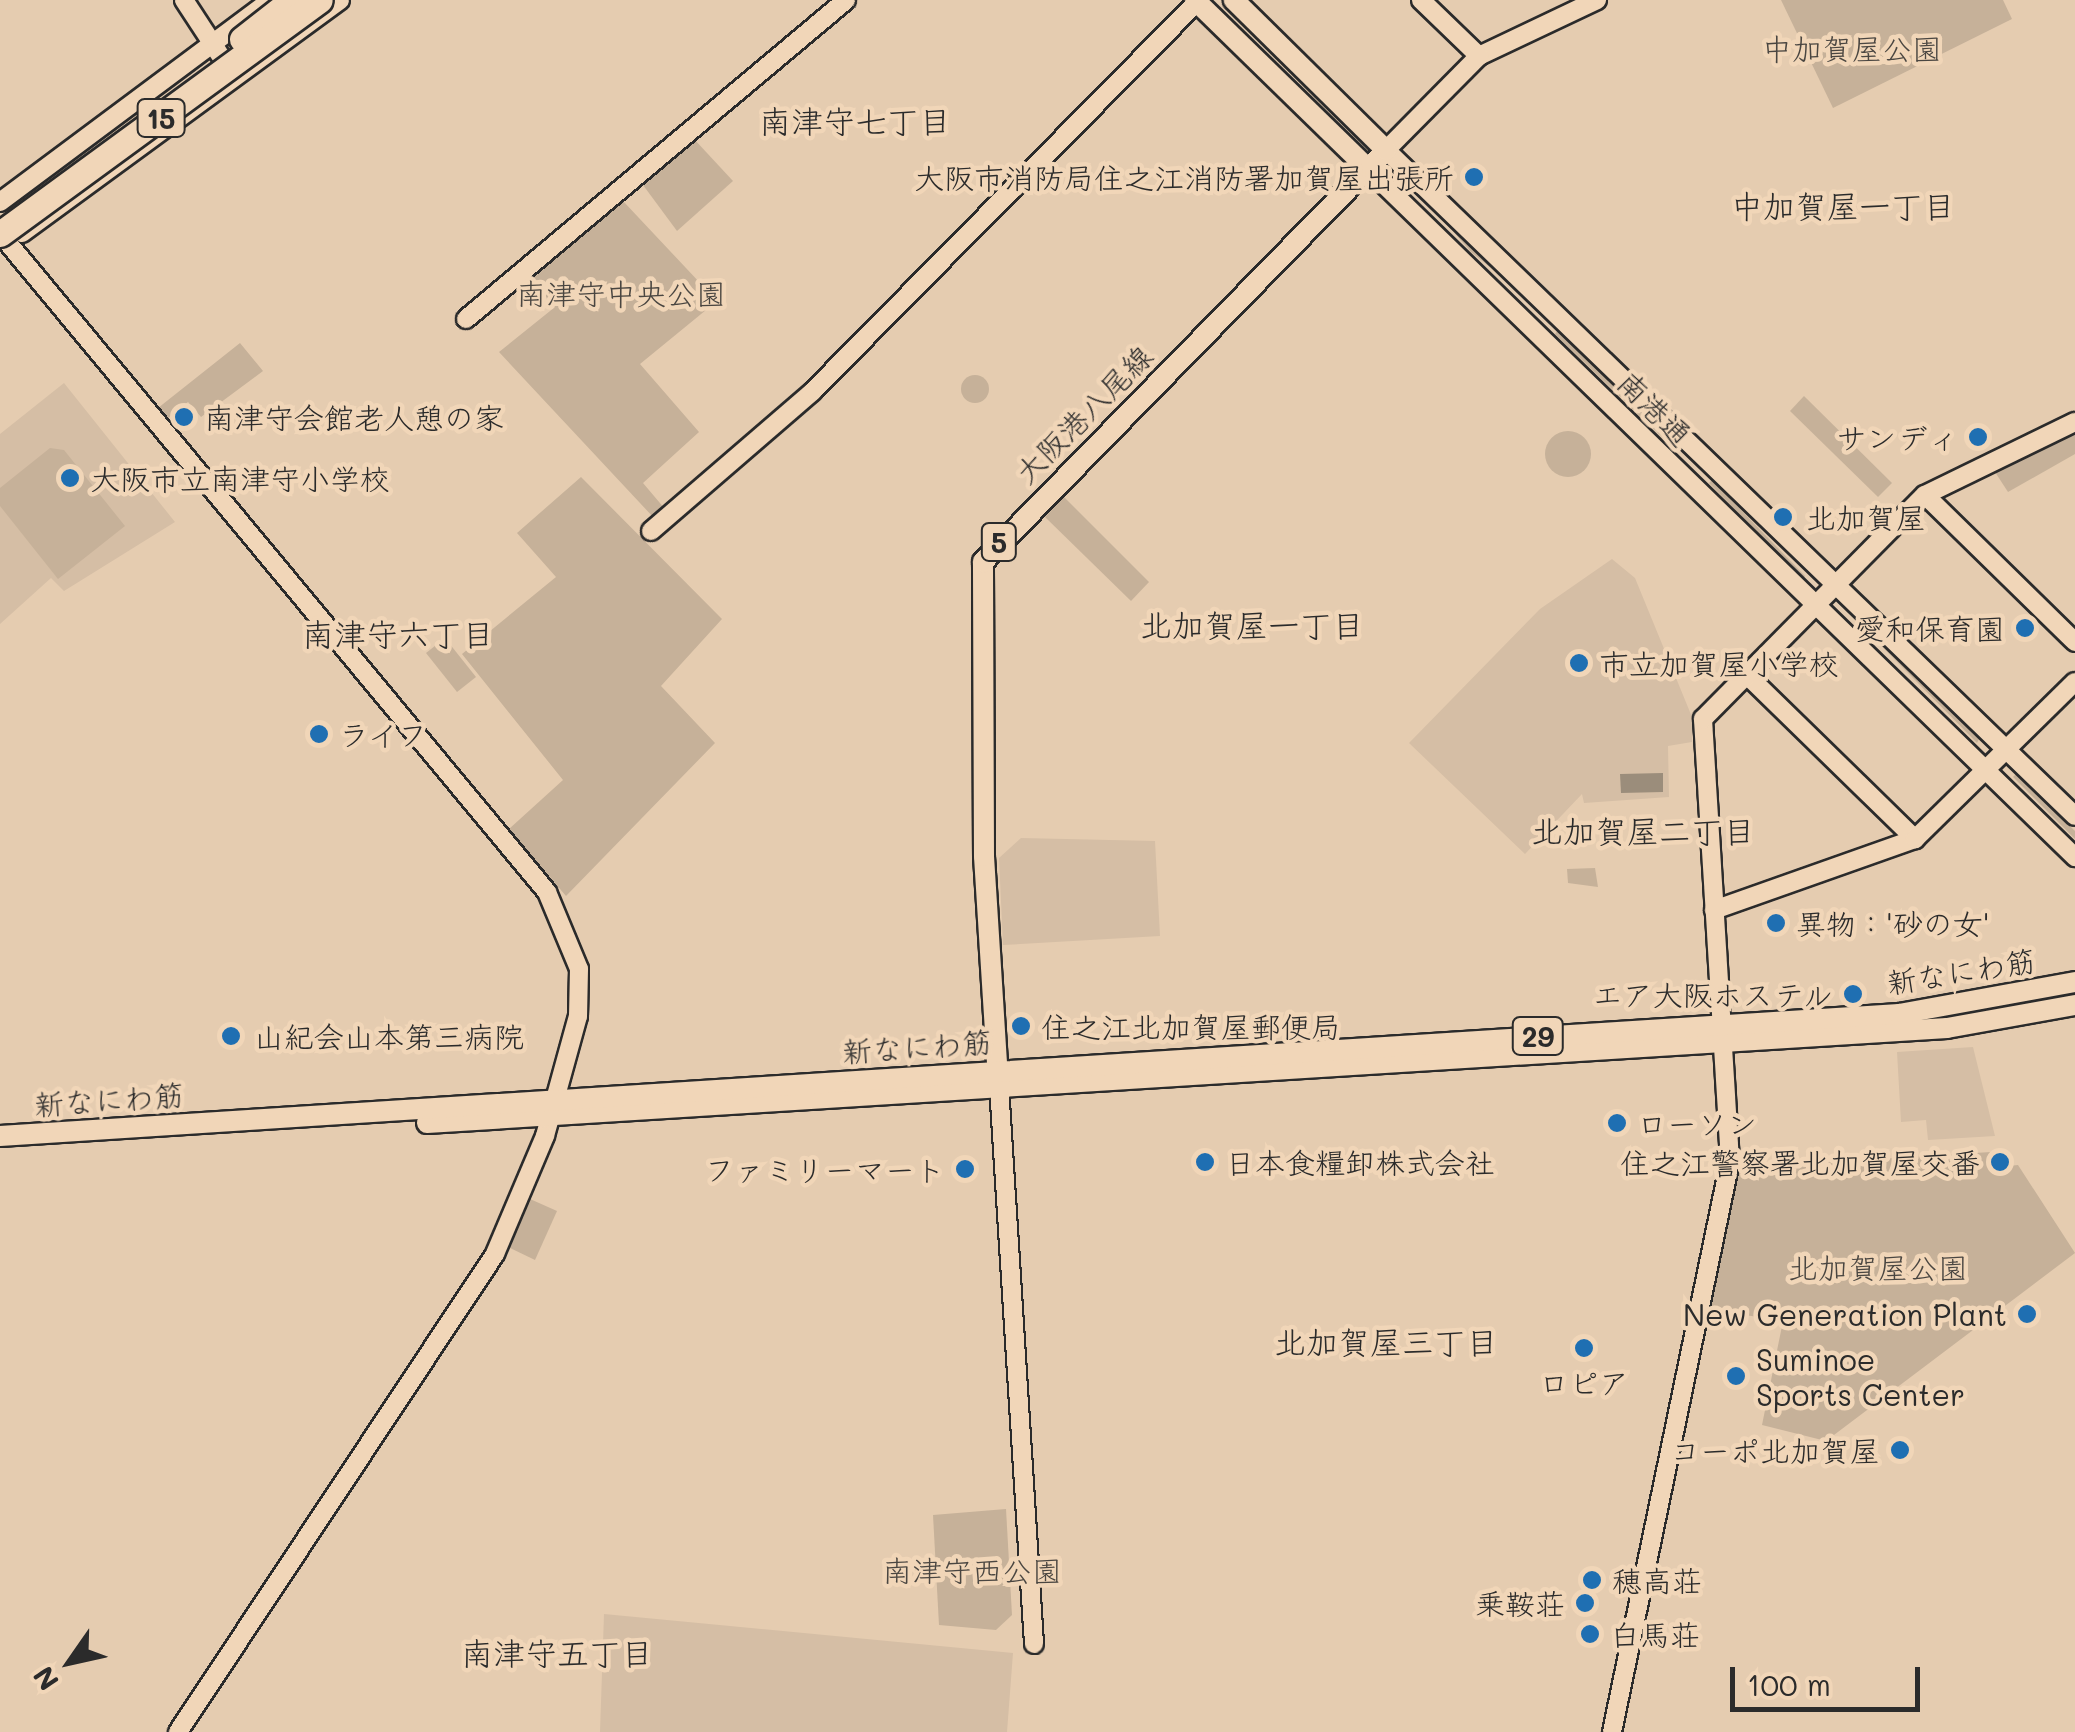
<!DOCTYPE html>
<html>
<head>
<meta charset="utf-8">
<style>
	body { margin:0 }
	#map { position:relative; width:2075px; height:1732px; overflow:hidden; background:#e5ccb0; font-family:Mali,"Klee One",sans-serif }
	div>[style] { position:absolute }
	.built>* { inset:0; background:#d5bea5 }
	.green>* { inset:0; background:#c6b199 }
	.round { border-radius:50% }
	.water>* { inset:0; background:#9b8d7b }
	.roads { filter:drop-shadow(2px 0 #2b2b2b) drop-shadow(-2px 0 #2b2b2b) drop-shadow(0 2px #2b2b2b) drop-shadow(0 -2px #2b2b2b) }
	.tertiary>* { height:18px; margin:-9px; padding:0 9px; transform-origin:9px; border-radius:9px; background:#f1d6b8 }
	.primary>* { height:20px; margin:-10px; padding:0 10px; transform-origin:10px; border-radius:10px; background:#f1d6b8 }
	.bridges { filter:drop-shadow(2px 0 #2b2b2b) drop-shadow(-2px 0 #2b2b2b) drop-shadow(0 2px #2b2b2b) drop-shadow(0 -2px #2b2b2b) }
	.motorway-bridge>* { height:25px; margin:-12.5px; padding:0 12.5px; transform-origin:12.5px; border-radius:12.5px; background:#f1d6b8 }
	.dots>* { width:28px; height:28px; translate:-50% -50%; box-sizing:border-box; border:5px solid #f1d6b8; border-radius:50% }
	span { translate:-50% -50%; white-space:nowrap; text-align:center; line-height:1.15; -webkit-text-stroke:9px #f1d6b8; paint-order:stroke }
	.shield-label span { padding:2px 8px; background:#f1d6b8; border:2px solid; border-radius:8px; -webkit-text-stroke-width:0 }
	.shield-label { font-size:28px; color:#2b2b2b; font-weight:700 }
	.park-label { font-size:30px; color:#4a4641 }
	.poi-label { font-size:30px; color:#2b2b2b }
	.right { translate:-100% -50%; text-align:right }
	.left { translate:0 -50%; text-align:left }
	.street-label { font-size:30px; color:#2b2b2b }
	.neighbourhood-label { font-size:32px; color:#2b2b2b }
	.north { position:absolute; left:20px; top:1612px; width:100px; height:100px; -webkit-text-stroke:8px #f1d6b8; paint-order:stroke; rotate:236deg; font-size:28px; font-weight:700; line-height:40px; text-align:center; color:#2b2b2b }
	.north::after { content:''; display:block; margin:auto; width:35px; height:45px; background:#2b2b2b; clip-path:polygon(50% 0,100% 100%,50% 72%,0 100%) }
	.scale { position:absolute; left:1730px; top:1667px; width:190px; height:45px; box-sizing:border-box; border:5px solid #2b2b2b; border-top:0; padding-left:12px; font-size:30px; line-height:35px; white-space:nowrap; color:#2b2b2b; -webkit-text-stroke:8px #f1d6b8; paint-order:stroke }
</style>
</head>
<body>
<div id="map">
	<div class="built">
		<i style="clip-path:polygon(64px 383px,175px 522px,64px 591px,51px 578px,0 624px,0 434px)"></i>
		<i style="clip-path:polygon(1612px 559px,1635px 578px,1692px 717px,1692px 742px,1668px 746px,1669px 797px,1584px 803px,1582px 794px,1525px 854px,1409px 743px,1540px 609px)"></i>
		<i style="clip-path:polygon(1021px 838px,1155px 841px,1160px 936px,1003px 945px,999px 858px)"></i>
		<i style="clip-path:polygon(1973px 1047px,1995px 1136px,1928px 1140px,1926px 1120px,1901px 1122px,1897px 1052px)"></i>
		<i style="clip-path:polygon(604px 1614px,1013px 1653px,1007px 1732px,600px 1732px)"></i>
	</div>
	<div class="green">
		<i style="clip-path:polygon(1781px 0,2003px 0,2012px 19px,1833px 108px)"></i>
		<i style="clip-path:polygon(694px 139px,733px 181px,677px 231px,643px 185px)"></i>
		<i style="clip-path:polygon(1407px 178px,1521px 292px,1471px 252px)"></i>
		<i style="clip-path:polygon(623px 201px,717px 301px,640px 364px,699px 432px,643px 483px,665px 509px,654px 518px,499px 352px,555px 307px,531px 280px)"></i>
		<i style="clip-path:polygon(1558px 330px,1680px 448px,1677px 452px,1555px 334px)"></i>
		<i style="clip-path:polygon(240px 343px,263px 371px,201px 417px,188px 402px,167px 419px,158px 408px)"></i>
		<i class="round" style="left:961px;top:375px;width:28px;height:28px"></i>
		<i style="clip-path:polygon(1804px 396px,1892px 483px,1878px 497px,1790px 411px)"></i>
		<i class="round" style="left:1545px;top:431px;width:46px;height:46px"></i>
		<i style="clip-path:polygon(2075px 434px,2075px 454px,2008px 492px,1995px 472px)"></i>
		<i style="clip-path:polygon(50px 448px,64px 450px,125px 526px,58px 579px,0 506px,0 488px)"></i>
		<i style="clip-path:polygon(581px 477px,722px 619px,661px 686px,715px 743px,566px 896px,509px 829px,563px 780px,462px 654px,556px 577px,517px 533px)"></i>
		<i style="clip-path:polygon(1712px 480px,1805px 576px,1803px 579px,1709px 483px)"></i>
		<i style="clip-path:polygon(1064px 497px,1149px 582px,1131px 601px,1045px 517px)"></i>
		<i style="clip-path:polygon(1854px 613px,1979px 739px,1977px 743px,1852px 616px)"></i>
		<i style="clip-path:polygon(445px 638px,476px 677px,457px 692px,426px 653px)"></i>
		<i style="clip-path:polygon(2016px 774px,2075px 831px,2075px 839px,2013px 777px)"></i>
		<i style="clip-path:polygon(1595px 868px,1598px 887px,1568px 883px,1567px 869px)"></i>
		<i style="clip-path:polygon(1991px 1152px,1989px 1168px,2018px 1165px,2075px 1253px,1826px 1441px,1762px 1425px,1783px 1321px,1707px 1309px,1735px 1168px)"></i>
		<i style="clip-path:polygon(530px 1199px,557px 1211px,535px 1260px,508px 1247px)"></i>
		<i style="clip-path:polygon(1006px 1509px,1012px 1615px,996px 1630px,939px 1625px,933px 1515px)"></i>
	</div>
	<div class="water">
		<i style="clip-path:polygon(1663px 773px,1663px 792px,1621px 793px,1620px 774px)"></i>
	</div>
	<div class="roads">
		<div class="tertiary">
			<i style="left:184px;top:0;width:90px;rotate:56.8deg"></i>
			<i style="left:1421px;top:0;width:81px;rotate:44deg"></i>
			<i style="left:1597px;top:0;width:131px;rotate:154.6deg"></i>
			<i style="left:1479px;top:56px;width:132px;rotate:134.7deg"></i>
			<i style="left:1386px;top:150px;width:958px;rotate:44.03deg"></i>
			<i style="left:1368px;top:169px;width:987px;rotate:44.22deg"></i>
			<i style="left:0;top:202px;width:338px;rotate:-36.7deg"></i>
			<i style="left:22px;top:233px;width:394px;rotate:-36.2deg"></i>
			<i style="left:8px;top:243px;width:844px;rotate:50.29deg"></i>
			<i style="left:547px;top:892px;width:83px;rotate:67.4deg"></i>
			<i style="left:579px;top:969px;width:47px;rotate:91.2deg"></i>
			<i style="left:578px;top:1016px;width:124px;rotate:105.4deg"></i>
			<i style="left:545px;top:1136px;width:128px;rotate:113deg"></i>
			<i style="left:495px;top:1254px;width:574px;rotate:123.55deg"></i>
			<i style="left:466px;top:319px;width:496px;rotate:-40deg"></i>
			<i style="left:1925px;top:495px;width:210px;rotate:44.4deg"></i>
			<i style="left:651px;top:531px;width:213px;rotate:-40.8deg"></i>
			<i style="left:812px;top:392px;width:551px;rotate:-45.37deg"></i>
			<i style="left:1747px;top:675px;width:235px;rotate:44.3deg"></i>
			<i style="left:1714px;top:910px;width:213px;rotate:-19.5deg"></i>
			<i style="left:1915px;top:839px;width:224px;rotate:-44.5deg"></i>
			<i style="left:999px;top:1086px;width:559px;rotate:86.41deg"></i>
			<i style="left:1612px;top:1732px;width:583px;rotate:-78.32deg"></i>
			<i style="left:1730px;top:1161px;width:443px;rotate:-93.5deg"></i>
			<i style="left:1703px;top:719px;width:315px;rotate:-45.3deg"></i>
			<i style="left:1925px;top:495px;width:167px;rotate:-26deg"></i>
		</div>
		<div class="primary">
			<i style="left:1195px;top:0;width:242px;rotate:44.3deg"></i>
			<i style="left:998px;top:1079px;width:223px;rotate:-93.6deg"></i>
			<i style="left:984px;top:856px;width:294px;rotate:-90.2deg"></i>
			<i style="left:983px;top:562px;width:576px;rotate:-45.63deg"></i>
			<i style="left:1386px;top:150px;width:214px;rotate:-135.4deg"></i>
			<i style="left:427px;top:1123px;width:1523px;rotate:-3.58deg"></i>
			<i style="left:1947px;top:1028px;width:130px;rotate:-10.2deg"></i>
			<i style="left:0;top:1136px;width:1903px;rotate:-3.68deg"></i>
			<i style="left:1899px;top:1014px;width:179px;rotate:-10.3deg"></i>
		</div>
	</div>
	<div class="bridges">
		<div class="motorway-bridge">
			<i style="left:242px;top:39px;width:63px;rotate:-38deg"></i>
			<i style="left:0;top:234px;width:396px;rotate:-36.2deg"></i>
		</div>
	</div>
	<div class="dots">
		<i style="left:1474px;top:177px;background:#1f6fb2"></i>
		<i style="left:184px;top:417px;background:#1f6fb2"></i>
		<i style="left:1978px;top:437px;background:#1f6fb2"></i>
		<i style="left:70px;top:478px;background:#1f6fb2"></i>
		<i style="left:1783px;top:517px;background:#1f6fb2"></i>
		<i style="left:2025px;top:628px;background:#1f6fb2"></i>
		<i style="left:1579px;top:663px;background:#1f6fb2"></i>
		<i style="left:319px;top:734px;background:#1f6fb2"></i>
		<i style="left:1776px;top:923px;background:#1f6fb2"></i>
		<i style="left:1853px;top:994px;background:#1f6fb2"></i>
		<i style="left:1021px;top:1026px;background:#1f6fb2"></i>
		<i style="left:231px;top:1036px;background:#1f6fb2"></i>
		<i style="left:1617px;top:1123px;background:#1f6fb2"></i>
		<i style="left:1205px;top:1162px;background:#1f6fb2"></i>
		<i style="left:2000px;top:1162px;background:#1f6fb2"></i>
		<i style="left:965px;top:1169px;background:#1f6fb2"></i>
		<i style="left:2027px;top:1314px;background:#1f6fb2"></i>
		<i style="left:1584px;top:1348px;background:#1f6fb2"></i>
		<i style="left:1736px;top:1376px;background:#1f6fb2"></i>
		<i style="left:1900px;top:1450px;background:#1f6fb2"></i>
		<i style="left:1592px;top:1580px;background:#1f6fb2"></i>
		<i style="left:1585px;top:1603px;background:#1f6fb2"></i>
		<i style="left:1590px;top:1634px;background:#1f6fb2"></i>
	</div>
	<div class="shield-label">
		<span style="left:161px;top:118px">15</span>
		<span style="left:999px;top:542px">5</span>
		<span style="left:1538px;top:1036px">29</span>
	</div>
	<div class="park-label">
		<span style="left:1852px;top:48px">中加賀屋公園</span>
		<span style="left:621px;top:293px">南津守中央公園</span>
		<span style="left:1878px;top:1267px">北加賀屋公園</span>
		<span style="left:972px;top:1570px">南津守西公園</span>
	</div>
	<div class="poi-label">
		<span class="right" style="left:1454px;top:177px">大阪市消防局住之江消防署加賀屋出張所</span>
		<span class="left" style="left:204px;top:417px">南津守会館老人憩の家</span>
		<span class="right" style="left:1958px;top:437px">サンディ</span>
		<span class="left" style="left:90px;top:478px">大阪市立南津守小学校</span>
		<span class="left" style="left:1806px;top:517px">北加賀屋</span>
		<span class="right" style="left:2005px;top:628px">愛和保育園</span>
		<span class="left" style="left:1599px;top:663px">市立加賀屋小学校</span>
		<span class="left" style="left:339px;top:734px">ライフ</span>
		<span class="left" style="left:1796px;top:923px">異物：'砂の女'</span>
		<span class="right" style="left:1833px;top:994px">エア大阪ホステル</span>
		<span class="left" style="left:1041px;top:1026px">住之江北加賀屋郵便局</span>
		<span class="left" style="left:254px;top:1036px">山紀会山本第三病院</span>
		<span class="left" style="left:1637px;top:1123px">ローソン</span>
		<span class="left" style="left:1225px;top:1162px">日本食糧卸株式会社</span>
		<span class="right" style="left:1980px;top:1162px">住之江警察署北加賀屋交番</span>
		<span class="right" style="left:945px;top:1169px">ファミリーマート</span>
		<span class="right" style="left:2007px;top:1314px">New Generation Plant</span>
		<span class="left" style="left:1756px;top:1376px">Suminoe<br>Sports Center</span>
		<span style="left:1584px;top:1382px">ロピア</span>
		<span class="right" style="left:1880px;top:1450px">コーポ北加賀屋</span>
		<span class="left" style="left:1612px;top:1580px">穂高荘</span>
		<span class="right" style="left:1565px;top:1603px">乗鞍荘</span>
		<span class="left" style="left:1610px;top:1634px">白馬荘</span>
	</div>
	<div class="street-label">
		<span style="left:1655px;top:408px;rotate:45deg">南港通</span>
		<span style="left:1083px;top:414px;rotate:-45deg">大阪港八尾線</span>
		<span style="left:1961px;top:971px;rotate:-9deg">新なにわ筋</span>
		<span style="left:917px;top:1046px;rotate:-4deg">新なにわ筋</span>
		<span style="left:109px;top:1099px;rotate:-4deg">新なにわ筋</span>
	</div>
	<div class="neighbourhood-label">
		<span style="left:855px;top:120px">南津守七丁目</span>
		<span style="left:1843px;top:205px">中加賀屋一丁目</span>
		<span style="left:1252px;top:624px">北加賀屋一丁目</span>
		<span style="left:398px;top:633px">南津守六丁目</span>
		<span style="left:1643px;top:830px">北加賀屋二丁目</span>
		<span style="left:1386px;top:1341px">北加賀屋三丁目</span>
		<span style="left:557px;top:1652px">南津守五丁目</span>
	</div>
	<div class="north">N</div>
	<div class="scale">100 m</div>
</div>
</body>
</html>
